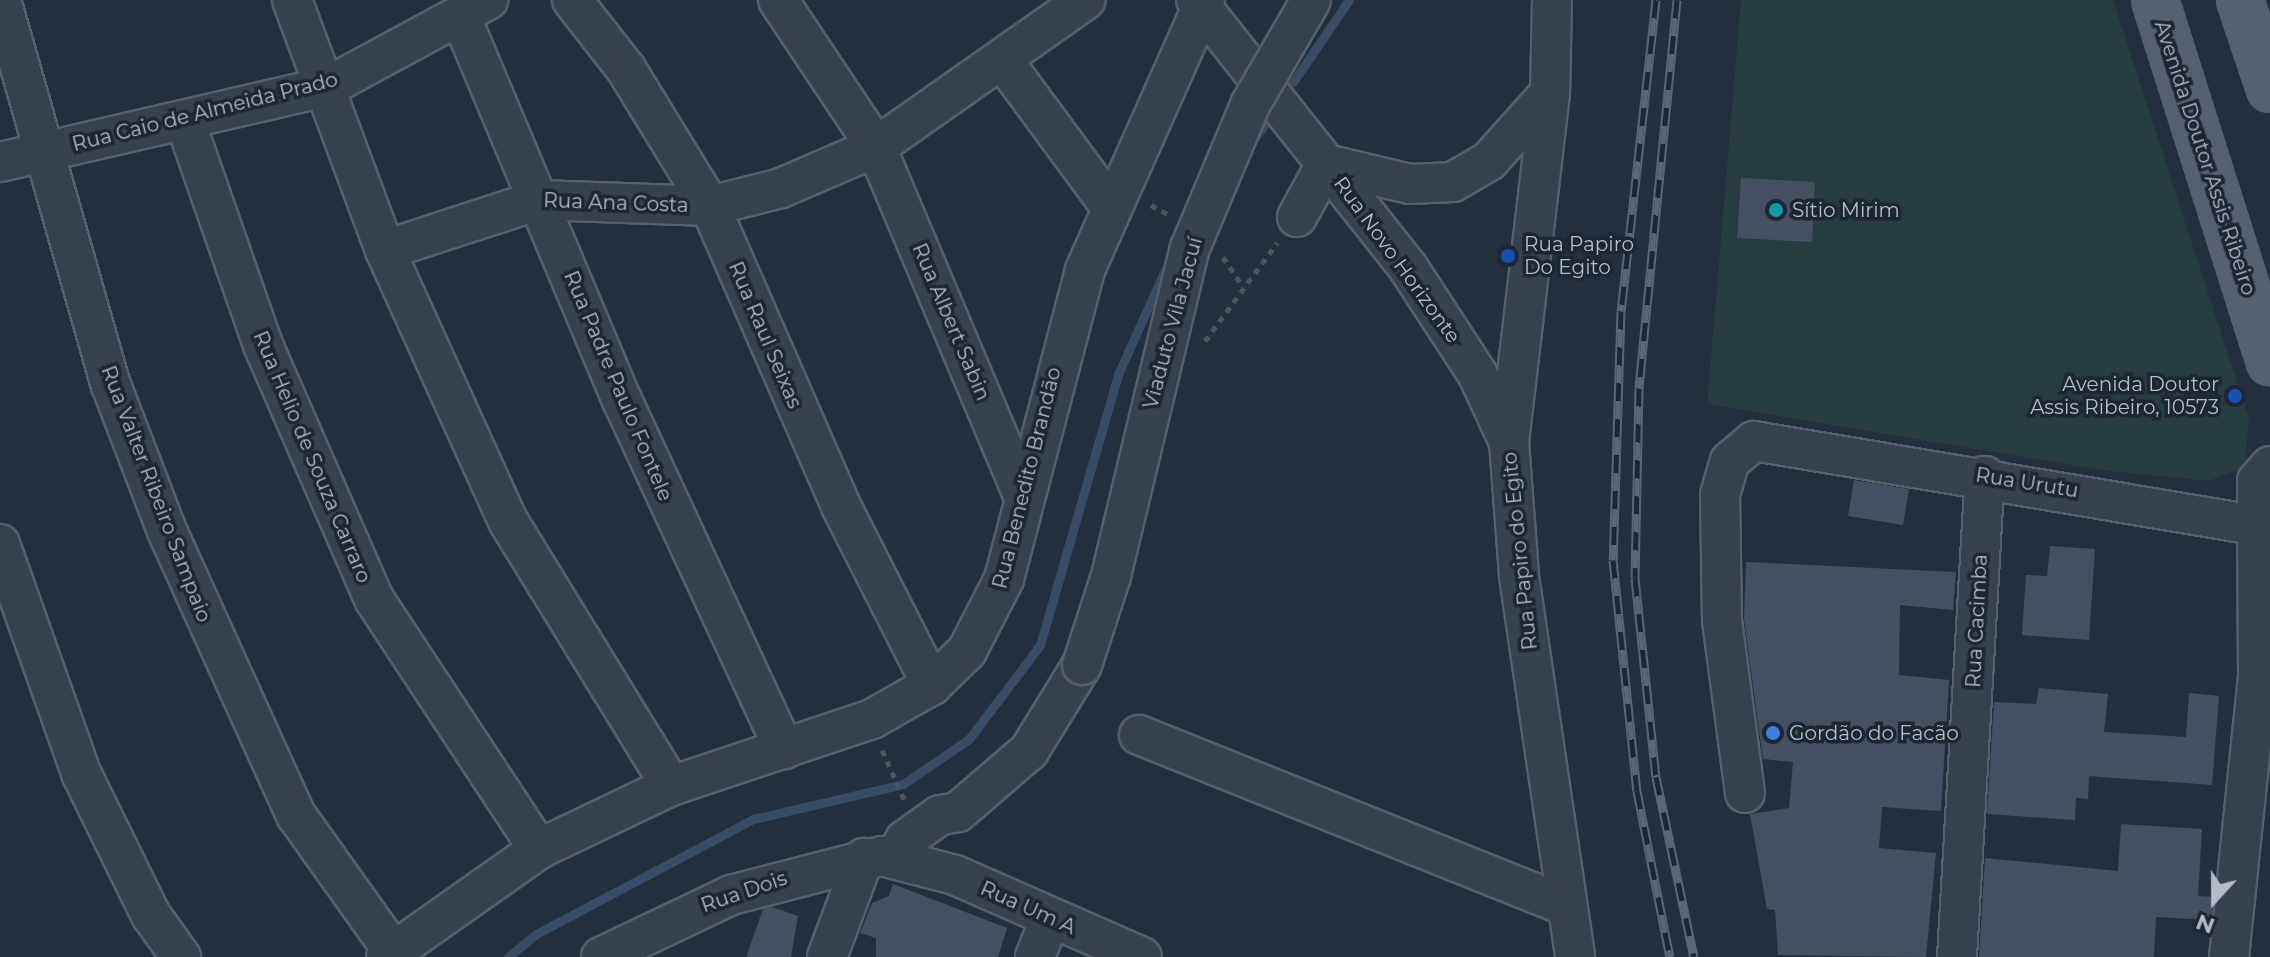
<!DOCTYPE html>
<html>
<head>
<meta charset="utf-8">
<style>
	body { margin:0 }
	#map { position:relative; width:2270px; height:957px; overflow:hidden; background:#242f3e; font-family:Montserrat,sans-serif }
	div>[style] { position:absolute }
	.green>* { inset:0; background:#263c3f }
	.stream>* { height:9px; margin:-4.5px; padding:0 4.5px; transform-origin:4.5px; border-radius:4.5px; background:#394c67 }
	.building>* { inset:0; background:#455162 }
	.path>* { height:5px; margin-top:-2.5px; transform-origin:0; background:repeating-linear-gradient(90deg,#44595c 0 6px,transparent 0 12px) }
	.roads { filter:drop-shadow(2px 0 #565f6c) drop-shadow(-2px 0 #565f6c) drop-shadow(0 2px #565f6c) drop-shadow(0 -2px #565f6c) }
	.minor>* { height:38px; margin:-19px; padding:0 19px; transform-origin:19px; border-radius:19px; background:#38414e }
	.major>* { height:44px; margin:-22px; padding:0 22px; transform-origin:22px; border-radius:22px; background:#56606e }
	.rail>* { height:9px; margin-top:-4.5px; transform-origin:0; background:repeating-linear-gradient(90deg,#1d2633 0 18px,#5a6575 0 36px); box-sizing:border-box; border-block:2px solid #5a6575 }
	.bridges { filter:drop-shadow(2px 0 #565f6c) drop-shadow(-2px 0 #565f6c) drop-shadow(0 2px #565f6c) drop-shadow(0 -2px #565f6c) }
	.minor-bridge>* { height:38px; margin:-19px; padding:0 19px; transform-origin:19px; border-radius:19px; background:#38414e }
	.dots>* { width:22px; height:22px; translate:-50% -50%; box-sizing:border-box; border:4px solid #1d2633; border-radius:50% }
	span { translate:-50% -50%; white-space:nowrap; text-align:center; line-height:1.15; -webkit-text-stroke:7px #1d2633; paint-order:stroke }
	.street-label { font-size:20px; color:#b4bcc9 }
	.poi-label { font-size:20px; color:#b4bcc9 }
	.left { translate:0 -50%; text-align:left }
	.right { translate:-100% -50%; text-align:right }
	.north { position:absolute; left:2174px; top:861px; width:80px; height:80px; -webkit-text-stroke:6px #1d2633; paint-order:stroke; rotate:201deg; font-size:22px; font-weight:700; line-height:32px; text-align:center; color:#b4bcc9 }
	.north::after { content:''; display:block; margin:auto; width:28px; height:36px; background:#b4bcc9; clip-path:polygon(50% 0,100% 100%,50% 72%,0 100%) }
</style>
</head>
<body>
<div id="map">
	<div class="green">
		<i style="clip-path:polygon(1741px 0,2113px 0,2249px 419px,2244px 468px,2208px 481px,2100px 470px,1707px 404px)"></i>
	</div>
	<div class="stream">
		<i style="left:1293px;top:82px;width:99px;rotate:-55.7deg"></i>
		<i style="left:1254px;top:139px;width:17px;rotate:-54deg"></i>
		<i style="left:508px;top:957px;width:36px;rotate:-39deg"></i>
		<i style="left:536px;top:934px;width:246px;rotate:-27.9deg"></i>
		<i style="left:753px;top:819px;width:154px;rotate:-13.1deg"></i>
		<i style="left:903px;top:784px;width:80px;rotate:-34.3deg"></i>
		<i style="left:969px;top:739px;width:118px;rotate:-52.9deg"></i>
		<i style="left:1040px;top:645px;width:284px;rotate:-73.9deg"></i>
		<i style="left:1119px;top:372px;width:124px;rotate:-65.7deg"></i>
	</div>
	<div class="building">
		<i style="clip-path:polygon(1741px 178px,1815px 182px,1812px 242px,1737px 238px)"></i>
		<i style="clip-path:polygon(1854px 480px,1909px 489px,1903px 525px,1848px 516px)"></i>
		<i style="clip-path:polygon(2050px 546px,2095px 549px,2089px 640px,2022px 635px,2026px 575px,2047px 576px)"></i>
		<i style="clip-path:polygon(1746px 562px,1956px 572px,1953px 610px,1900px 605px,1899px 675px,1949px 680px,1941px 811px,1882px 807px,1879px 848px,1936px 853px,1926px 957px,1778px 955px,1775px 910px,1767px 909px,1750px 814px,1789px 808px,1793px 762px,1763px 759px,1744px 619px)"></i>
		<i style="clip-path:polygon(2039px 688px,2108px 694px,2104px 732px,2186px 737px,2189px 693px,2219px 696px,2212px 785px,2089px 776px,2088px 799px,2076px 798px,2075px 820px,1987px 814px,1994px 702px,2036px 704px)"></i>
		<i style="clip-path:polygon(2121px 824px,2202px 829px,2198px 896px,2213px 897px,2211px 920px,2156px 917px,2154px 957px,1979px 957px,1985px 858px,2118px 871px)"></i>
		<i style="clip-path:polygon(893px 884px,1007px 928px,998px 957px,876px 957px,876px 938px,860px 933px,872px 903px,889px 896px)"></i>
		<i style="clip-path:polygon(772px 907px,798px 916px,791px 957px,746px 957px,763px 909px)"></i>
	</div>
	<div class="path">
		<i style="left:1151px;top:205px;width:21px;rotate:28deg"></i>
		<i style="left:1223px;top:257px;width:36px;rotate:56deg"></i>
		<i style="left:1205px;top:341px;width:122px;rotate:-53.7deg"></i>
		<i style="left:882px;top:750px;width:54px;rotate:65.8deg"></i>
	</div>
	<div class="roads">
		<div class="minor">
			<i style="left:1px;top:0;width:400px;rotate:74.1deg"></i>
			<i style="left:111px;top:385px;width:156px;rotate:69deg"></i>
			<i style="left:167px;top:531px;width:312px;rotate:65.6deg"></i>
			<i style="left:296px;top:815px;width:167px;rotate:54.5deg"></i>
			<i style="left:292px;top:0;width:267px;rotate:69.6deg"></i>
			<i style="left:385px;top:250px;width:298px;rotate:65.6deg"></i>
			<i style="left:508px;top:521px;width:311px;rotate:58.4deg"></i>
			<i style="left:572px;top:0;width:88px;rotate:52deg"></i>
			<i style="left:626px;top:69px;width:161px;rotate:58.5deg"></i>
			<i style="left:710px;top:206px;width:327px;rotate:66.4deg"></i>
			<i style="left:841px;top:506px;width:201px;rotate:63.1deg"></i>
			<i style="left:778px;top:0;width:177px;rotate:56.3deg"></i>
			<i style="left:876px;top:147px;width:380px;rotate:67.1deg"></i>
			<i style="left:1196px;top:0;width:343px;rotate:51.6deg"></i>
			<i style="left:1409px;top:269px;width:126px;rotate:56.9deg"></i>
			<i style="left:1478px;top:375px;width:74px;rotate:65.2deg"></i>
			<i style="left:1552px;top:0;width:93px;rotate:91.2deg"></i>
			<i style="left:1550px;top:93px;width:351px;rotate:96.7deg"></i>
			<i style="left:1509px;top:442px;width:134px;rotate:85.7deg"></i>
			<i style="left:1519px;top:576px;width:385px;rotate:81.6deg"></i>
			<i style="left:462px;top:20px;width:412px;rotate:67.2deg"></i>
			<i style="left:622px;top:400px;width:385px;rotate:65.1deg"></i>
			<i style="left:1004px;top:62px;width:179px;rotate:53.6deg"></i>
			<i style="left:185px;top:121px;width:237px;rotate:70.8deg"></i>
			<i style="left:263px;top:345px;width:277px;rotate:66.4deg"></i>
			<i style="left:374px;top:599px;width:300px;rotate:56.6deg"></i>
			<i style="left:0;top:162px;width:338px;rotate:-13deg"></i>
			<i style="left:329px;top:86px;width:181px;rotate:-28.4deg"></i>
			<i style="left:1326px;top:164px;width:86px;rotate:13.4deg"></i>
			<i style="left:1410px;top:184px;width:43px;rotate:-2.7deg"></i>
			<i style="left:1453px;top:182px;width:42px;rotate:-30.3deg"></i>
			<i style="left:1489px;top:161px;width:91px;rotate:-48.1deg"></i>
			<i style="left:1297px;top:217px;width:60px;rotate:-61.3deg"></i>
			<i style="left:385px;top:250px;width:162px;rotate:-18deg"></i>
			<i style="left:539px;top:200px;width:171px;rotate:2deg"></i>
			<i style="left:710px;top:206px;width:73px;rotate:-14.2deg"></i>
			<i style="left:781px;top:188px;width:103px;rotate:-23.3deg"></i>
			<i style="left:876px;top:147px;width:256px;rotate:-35.1deg"></i>
			<i style="left:0;top:544px;width:243px;rotate:70.5deg"></i>
			<i style="left:81px;top:773px;width:158px;rotate:63.8deg"></i>
			<i style="left:151px;top:915px;width:52px;rotate:54.5deg"></i>
			<i style="left:1139px;top:735px;width:461px;rotate:21.8deg"></i>
			<i style="left:1745px;top:793px;width:174px;rotate:-97.6deg"></i>
			<i style="left:1722px;top:621px;width:126px;rotate:-90.9deg"></i>
			<i style="left:1720px;top:495px;width:35px;rotate:-74deg"></i>
			<i style="left:1730px;top:461px;width:31px;rotate:-40deg"></i>
			<i style="left:1754px;top:441px;width:507px;rotate:9.54deg"></i>
			<i style="left:896px;top:856px;width:18px;rotate:-61deg"></i>
			<i style="left:905px;top:840px;width:43px;rotate:-35.5deg"></i>
			<i style="left:940px;top:815px;width:18px;rotate:-9deg"></i>
			<i style="left:958px;top:812px;width:94px;rotate:-40.7deg"></i>
			<i style="left:1029px;top:751px;width:101px;rotate:-58.4deg"></i>
			<i style="left:386px;top:957px;width:187px;rotate:-35.2deg"></i>
			<i style="left:539px;top:849px;width:146px;rotate:-25.5deg"></i>
			<i style="left:671px;top:786px;width:212px;rotate:-18.4deg"></i>
			<i style="left:872px;top:719px;width:69px;rotate:-29.5deg"></i>
			<i style="left:932px;top:685px;width:49px;rotate:-44.2deg"></i>
			<i style="left:967px;top:651px;width:81px;rotate:-62.8deg"></i>
			<i style="left:1004px;top:579px;width:319px;rotate:-75.3deg"></i>
			<i style="left:1085px;top:270px;width:295px;rotate:-66deg"></i>
			<i style="left:601px;top:957px;width:144px;rotate:-25.5deg"></i>
			<i style="left:731px;top:895px;width:156px;rotate:-14.5deg"></i>
			<i style="left:882px;top:856px;width:75px;rotate:14.6deg"></i>
			<i style="left:955px;top:875px;width:204px;rotate:23.7deg"></i>
			<i style="left:827px;top:957px;width:106px;rotate:-69.5deg"></i>
			<i style="left:1035px;top:957px;width:41px;rotate:-68.5deg"></i>
			<i style="left:1957px;top:957px;width:482px;rotate:-86.7deg"></i>
			<i style="left:2229px;top:957px;width:282px;rotate:-84.1deg"></i>
			<i style="left:2258px;top:676px;width:195px;rotate:-90.3deg"></i>
			<i style="left:2257px;top:481px;width:20px;rotate:-49deg"></i>
		</div>
		<div class="major">
			<i style="left:2155px;top:0;width:380px;rotate:72.4deg"></i>
			<i style="left:2240px;top:0;width:94px;rotate:71.4deg"></i>
		</div>
	</div>
	<div class="rail">
		<i style="left:1656px;top:0;width:313px;rotate:96.4deg"></i>
		<i style="left:1621px;top:311px;width:249px;rotate:91.8deg"></i>
		<i style="left:1613px;top:560px;width:232px;rotate:84.1deg"></i>
		<i style="left:1637px;top:791px;width:169px;rotate:78.8deg"></i>
		<i style="left:1677px;top:0;width:390px;rotate:95.6deg"></i>
		<i style="left:1639px;top:388px;width:190px;rotate:91.2deg"></i>
		<i style="left:1635px;top:578px;width:200px;rotate:84deg"></i>
		<i style="left:1656px;top:777px;width:184px;rotate:78.1deg"></i>
	</div>
	<div class="bridges">
		<div class="minor-bridge">
			<i style="left:1082px;top:665px;width:94px;rotate:-72deg"></i>
			<i style="left:1111px;top:576px;width:337px;rotate:-76.5deg"></i>
			<i style="left:1190px;top:248px;width:155px;rotate:-67.2deg"></i>
			<i style="left:1250px;top:105px;width:121px;rotate:-59.8deg"></i>
		</div>
	</div>
	<div class="dots">
		<i style="left:1776px;top:210px;background:#0f9aa8"></i>
		<i style="left:1508px;top:256px;background:#1a4fb4"></i>
		<i style="left:2235px;top:396px;background:#1a4fb4"></i>
		<i style="left:1773px;top:733px;background:#3f7fe0"></i>
	</div>
	<div class="street-label">
		<span style="left:205px;top:112px;rotate:-14deg">Rua Caio de Almeida Prado</span>
		<span style="left:2205px;top:158px;rotate:72deg">Avenida Doutor Assis Ribeiro</span>
		<span style="left:616px;top:203px;rotate:2deg">Rua Ana Costa</span>
		<span style="left:1397px;top:260px;rotate:54deg">Rua Novo Horizonte</span>
		<span style="left:951px;top:322px;rotate:67deg">Rua Albert Sabin</span>
		<span style="left:1173px;top:323px;rotate:-75deg">Viaduto Vila Jacuí</span>
		<span style="left:765px;top:335px;rotate:67deg">Rua Raul Seixas</span>
		<span style="left:618px;top:386px;rotate:67deg">Rua Padre Paulo Fontele</span>
		<span style="left:312px;top:457px;rotate:67deg">Rua Helio de Souza Carraro</span>
		<span style="left:1027px;top:478px;rotate:-76deg">Rua Benedito Brandão</span>
		<span style="left:2027px;top:483px;rotate:9deg">Rua Urutu</span>
		<span style="left:156px;top:494px;rotate:69deg">Rua Valter Ribeiro Sampaio</span>
		<span style="left:1520px;top:551px;rotate:-96deg">Rua Papiro do Egito</span>
		<span style="left:1977px;top:621px;rotate:-87deg">Rua Cacimba</span>
		<span style="left:744px;top:892px;rotate:-19deg">Rua Dois</span>
		<span style="left:1028px;top:908px;rotate:24deg">Rua Um A</span>
	</div>
	<div class="poi-label">
		<span class="left" style="left:1792px;top:210px">Sítio Mirim</span>
		<span class="left" style="left:1524px;top:256px">Rua Papiro<br>Do Egito</span>
		<span class="right" style="left:2219px;top:396px">Avenida Doutor<br>Assis Ribeiro, 10573</span>
		<span class="left" style="left:1789px;top:733px">Gordão do Facão</span>
	</div>
	<div class="north">N</div>
</div>
</body>
</html>
